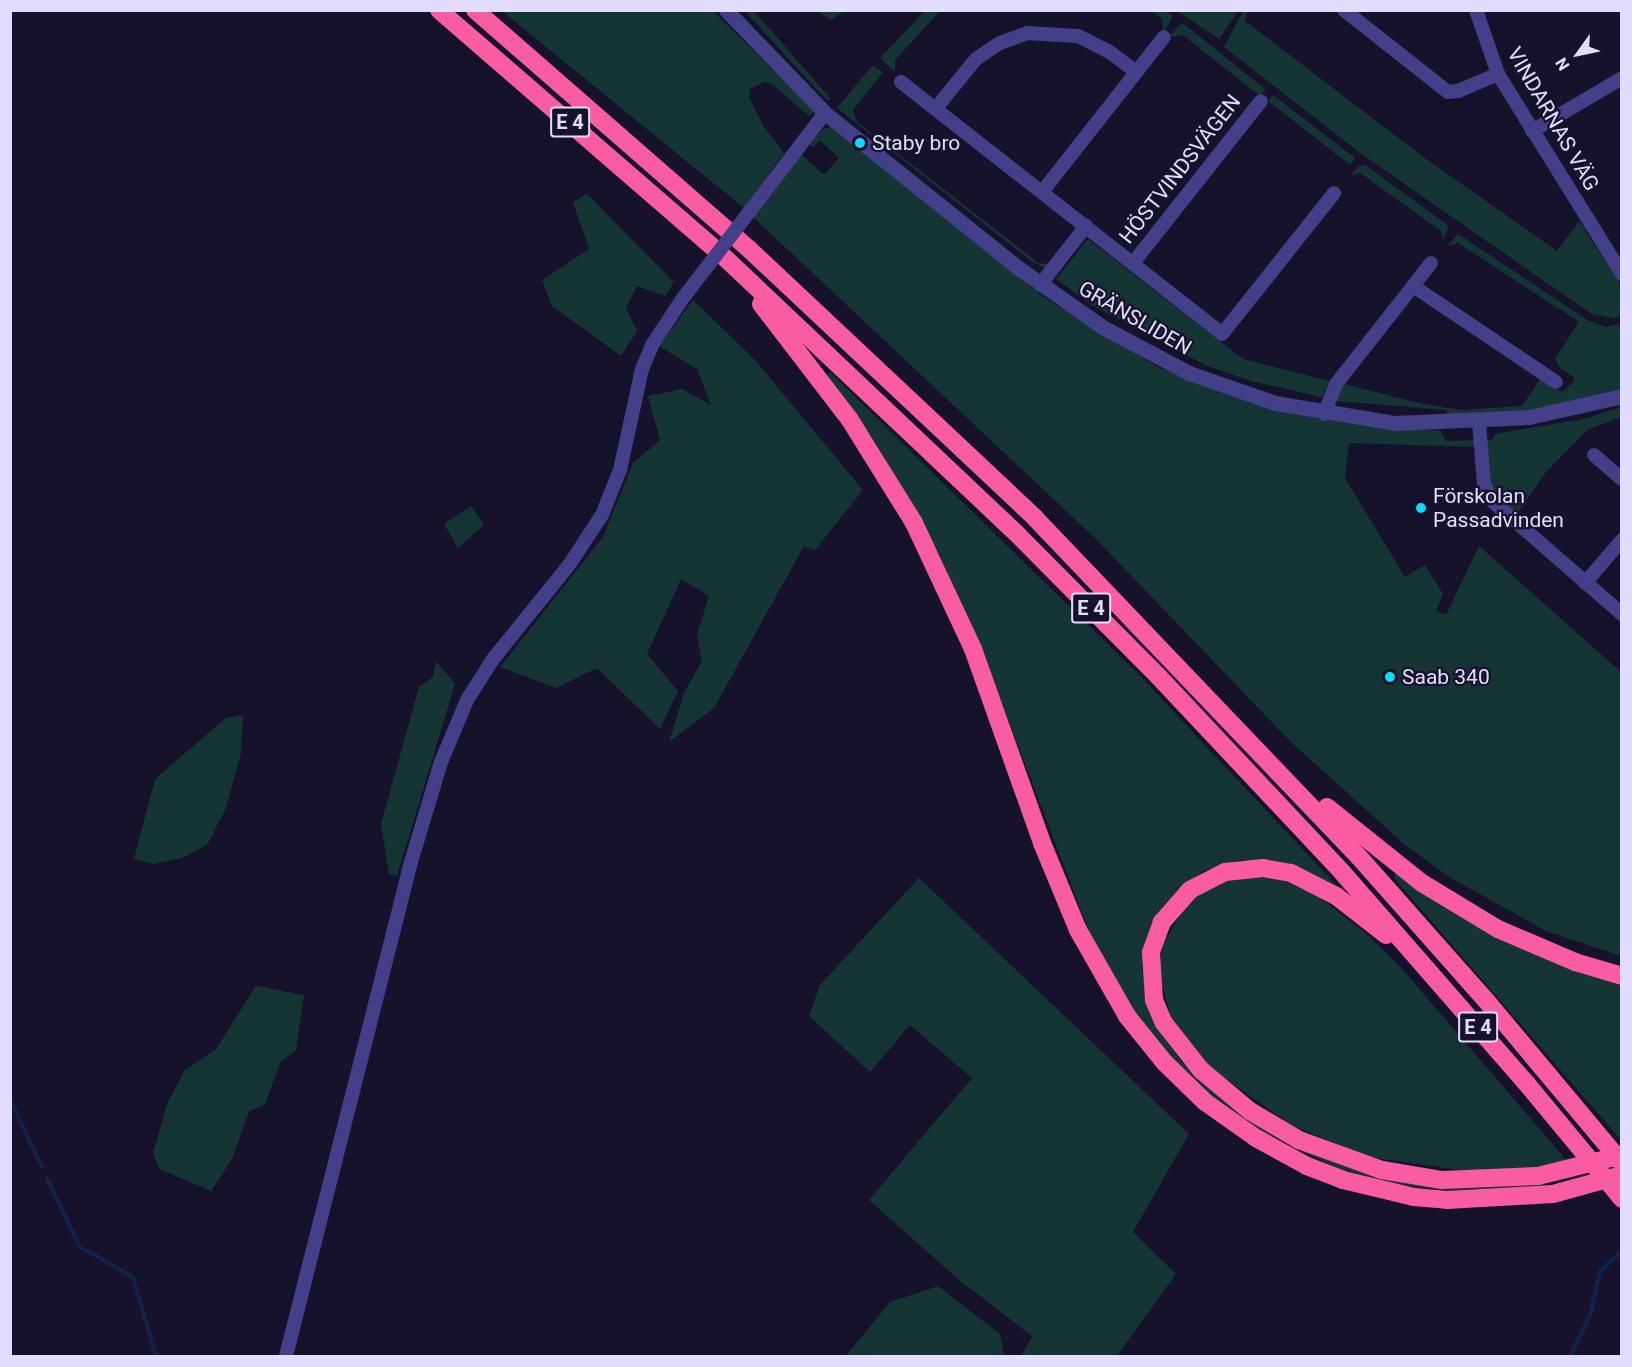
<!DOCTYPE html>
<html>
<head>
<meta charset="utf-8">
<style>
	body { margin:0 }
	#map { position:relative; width:1632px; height:1367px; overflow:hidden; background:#17122b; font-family:Roboto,sans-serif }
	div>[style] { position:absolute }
	.green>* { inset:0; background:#153534 }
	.stream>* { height:4px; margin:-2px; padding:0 2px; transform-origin:2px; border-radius:2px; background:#0f244d }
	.minor>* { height:14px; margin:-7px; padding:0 7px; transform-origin:7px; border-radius:7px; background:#433f88 }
	.tertiary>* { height:15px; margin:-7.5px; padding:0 7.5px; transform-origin:7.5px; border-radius:7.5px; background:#433f88 }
	.motorway>* { height:18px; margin:-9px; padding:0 9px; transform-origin:9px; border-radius:9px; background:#fa5ca4 }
	.minor-bridge>* { height:14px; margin:-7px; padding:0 7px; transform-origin:7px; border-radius:7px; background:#433f88 }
	.motorway-bridge>* { height:18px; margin:-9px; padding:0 9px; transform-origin:9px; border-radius:9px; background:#fa5ca4 }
	.dots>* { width:16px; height:16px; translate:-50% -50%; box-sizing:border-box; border:3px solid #17122b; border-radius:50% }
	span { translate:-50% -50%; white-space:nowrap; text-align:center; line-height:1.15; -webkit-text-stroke:4.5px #17122b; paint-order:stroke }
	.shield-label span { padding:2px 4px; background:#17122b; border:2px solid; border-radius:4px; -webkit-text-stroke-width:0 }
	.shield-label { font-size:20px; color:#e2ddfe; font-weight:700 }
	.street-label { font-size:21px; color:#e2ddfe }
	.poi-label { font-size:21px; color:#e2ddfe }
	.left { translate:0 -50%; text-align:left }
	.frame { position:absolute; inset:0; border:12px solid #e2ddfe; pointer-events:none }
	.north { position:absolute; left:1548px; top:24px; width:60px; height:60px; -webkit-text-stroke:4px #17122b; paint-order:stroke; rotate:237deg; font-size:16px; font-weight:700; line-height:24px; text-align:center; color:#e2ddfe }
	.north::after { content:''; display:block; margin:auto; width:21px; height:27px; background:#e2ddfe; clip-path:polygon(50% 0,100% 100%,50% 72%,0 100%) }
</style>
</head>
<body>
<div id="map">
	<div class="green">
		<i style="clip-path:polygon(502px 11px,713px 11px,814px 111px,809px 116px,772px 84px,764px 82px,750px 89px,749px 97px,764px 127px,784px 153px,744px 208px)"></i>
		<i style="clip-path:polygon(745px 11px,754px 11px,831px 99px,828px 101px,817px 90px)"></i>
		<i style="clip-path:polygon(818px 11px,844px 11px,831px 20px)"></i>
		<i style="clip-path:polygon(925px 11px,940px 11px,895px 60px,895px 72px,880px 58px)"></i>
		<i style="clip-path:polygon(1151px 11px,1166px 11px,1173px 16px,1162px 37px,1158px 35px,1163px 29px,1162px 19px)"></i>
		<i style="clip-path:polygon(1177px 11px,1238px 11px,1219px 39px)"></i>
		<i style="clip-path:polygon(1243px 11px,1248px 11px,1245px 21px,1422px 156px,1557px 251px,1579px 221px,1621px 285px,1621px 316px,1615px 318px,1594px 315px,1570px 299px,1363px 155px,1224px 47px)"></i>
		<i style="clip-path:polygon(1184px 24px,1265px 89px,1260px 96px,1183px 35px,1169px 37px,1179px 25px)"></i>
		<i style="clip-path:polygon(872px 66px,883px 72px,853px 110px,857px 122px,1040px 264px,1051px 263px,1046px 269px,1030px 260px,837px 108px)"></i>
		<i style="clip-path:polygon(1273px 95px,1355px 158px,1350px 165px,1268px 101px)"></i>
		<i style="clip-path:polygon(833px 126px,1042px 296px,1156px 366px,1219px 392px,1292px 414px,1364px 426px,1440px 431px,1446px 441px,1475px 440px,1476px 447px,1349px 443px,1345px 478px,1405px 577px,1425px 565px,1443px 594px,1436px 611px,1446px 615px,1479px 546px,1621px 672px,1621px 956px,1546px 931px,1449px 877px,1403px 843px,1291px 742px,1096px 539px,753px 217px,801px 154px,824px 175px,839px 158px,820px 140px,813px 147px,809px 144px,823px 129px)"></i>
		<i style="clip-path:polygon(1365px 165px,1449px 226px,1443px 240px,1441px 231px,1360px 173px,1352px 175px,1358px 166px)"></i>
		<i style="clip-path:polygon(587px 194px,674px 282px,665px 296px,637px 286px,626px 308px,637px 331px,621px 356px,552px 306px,542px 280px,589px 249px,573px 202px)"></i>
		<i style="clip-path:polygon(1458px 234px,1589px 321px,1606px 327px,1621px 324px,1621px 391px,1528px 411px,1447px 417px,1446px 410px,1336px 401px,1344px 384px,1423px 404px,1462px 410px,1522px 406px,1541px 378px,1562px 392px,1571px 384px,1575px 378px,1560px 368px,1555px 359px,1579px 322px,1458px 243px,1447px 246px)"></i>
		<i style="clip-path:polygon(1088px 239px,1243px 359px,1330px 381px,1322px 397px,1251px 381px,1205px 365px,1092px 305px,1056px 279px)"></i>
		<i style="clip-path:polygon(693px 300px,754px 359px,863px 490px,815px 550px,804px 546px,714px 708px,669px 742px,684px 693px,702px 661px,697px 635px,709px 596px,681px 579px,647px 654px,678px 691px,660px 729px,597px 668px,556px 688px,500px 667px,603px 537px,633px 463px,660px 440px,648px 396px,682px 389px,711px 405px,697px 369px,659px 346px)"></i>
		<i style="clip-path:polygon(830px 372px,1140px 676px,1340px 889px,1284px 863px,1241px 860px,1204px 871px,1175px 893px,1157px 917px,1144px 950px,1142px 968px,1154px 1024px,1182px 1062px,1228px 1104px,1309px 1153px,1344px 1166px,1363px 1172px,1544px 1182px,1547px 1186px,1448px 1191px,1395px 1184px,1339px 1169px,1256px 1129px,1211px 1096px,1167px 1053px,1131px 1007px,1092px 939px,985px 659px,940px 556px,876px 443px,827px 376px)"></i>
		<i style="clip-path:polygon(1621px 407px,1621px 417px,1587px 430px,1546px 472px,1515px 517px,1496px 498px,1488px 479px,1487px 440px,1492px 440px,1495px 434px,1583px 419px)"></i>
		<i style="clip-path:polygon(471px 506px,484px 525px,458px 548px,444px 524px)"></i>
		<i style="clip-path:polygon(436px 661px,455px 684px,397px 876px,389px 874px,381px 824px,419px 687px,433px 677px)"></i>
		<i style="clip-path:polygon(243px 715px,241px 753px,226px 808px,207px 845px,182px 858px,153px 864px,134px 859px,155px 779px,226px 718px)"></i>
		<i style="clip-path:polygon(1396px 872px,1621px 984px,1621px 1140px,1394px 878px)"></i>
		<i style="clip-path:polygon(1258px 877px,1290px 882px,1311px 891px,1367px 934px,1403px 970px,1567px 1161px,1530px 1168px,1473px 1172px,1369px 1157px,1293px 1126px,1213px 1070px,1171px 1018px,1158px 968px,1164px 943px,1187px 902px,1206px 889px,1229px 880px)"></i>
		<i style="clip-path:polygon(919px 878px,1189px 1134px,1133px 1232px,1176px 1274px,1117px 1356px,1021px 1356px,1032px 1336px,958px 1279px,869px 1200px,972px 1078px,910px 1025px,870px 1072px,809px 1016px,820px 985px)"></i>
		<i style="clip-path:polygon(256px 986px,304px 995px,296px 1050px,281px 1061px,265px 1104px,249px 1112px,232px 1159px,211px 1191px,159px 1169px,153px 1153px,167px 1104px,184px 1071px,216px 1049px)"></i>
		<i style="clip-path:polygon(938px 1286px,1000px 1334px,1004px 1356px,846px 1356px,890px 1302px)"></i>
	</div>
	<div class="stream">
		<i style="left:10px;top:1099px;width:75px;rotate:64.8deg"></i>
		<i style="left:47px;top:1178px;width:75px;rotate:64.8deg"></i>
		<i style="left:79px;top:1246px;width:62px;rotate:29.9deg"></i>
		<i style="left:133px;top:1277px;width:82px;rotate:73.8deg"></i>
		<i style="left:1570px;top:1356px;width:45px;rotate:-63.4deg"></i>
		<i style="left:1590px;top:1316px;width:46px;rotate:-77.5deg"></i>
		<i style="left:1600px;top:1271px;width:28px;rotate:-42deg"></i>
	</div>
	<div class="minor">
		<i style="left:1344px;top:10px;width:132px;rotate:38.3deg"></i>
		<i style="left:1448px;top:92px;width:10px;rotate:-6deg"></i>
		<i style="left:1458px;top:91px;width:43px;rotate:-23deg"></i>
		<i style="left:1476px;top:10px;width:68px;rotate:71deg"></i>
		<i style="left:1498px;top:74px;width:235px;rotate:58.2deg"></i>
		<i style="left:901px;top:82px;width:408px;rotate:38.1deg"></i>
		<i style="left:1222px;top:334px;width:180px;rotate:-51.5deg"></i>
		<i style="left:936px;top:108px;width:63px;rotate:-50.8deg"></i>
		<i style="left:976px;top:59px;width:29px;rotate:-34deg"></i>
		<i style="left:1000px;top:43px;width:29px;rotate:-20deg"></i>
		<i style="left:1027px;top:33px;width:51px;rotate:3.4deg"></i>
		<i style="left:1078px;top:36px;width:37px;rotate:27deg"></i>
		<i style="left:1111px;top:53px;width:31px;rotate:37deg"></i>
		<i style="left:1532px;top:131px;width:104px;rotate:-30.5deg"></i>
		<i style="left:1042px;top:192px;width:197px;rotate:-51.8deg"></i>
		<i style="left:760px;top:198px;width:107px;rotate:-52.6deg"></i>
		<i style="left:1133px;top:263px;width:206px;rotate:-51.7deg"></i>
		<i style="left:1040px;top:285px;width:75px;rotate:-52.1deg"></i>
		<i style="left:1413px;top:286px;width:29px;rotate:-52deg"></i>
		<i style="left:1324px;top:414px;width:32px;rotate:-68deg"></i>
		<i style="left:1336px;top:384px;width:125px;rotate:-51.8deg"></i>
		<i style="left:1413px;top:286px;width:172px;rotate:33.9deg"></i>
		<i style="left:1479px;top:422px;width:62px;rotate:85.4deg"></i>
		<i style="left:1484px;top:484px;width:19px;rotate:65deg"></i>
		<i style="left:1492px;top:501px;width:172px;rotate:41deg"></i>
		<i style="left:1594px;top:455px;width:37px;rotate:41deg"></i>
		<i style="left:1585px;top:583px;width:57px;rotate:-49.3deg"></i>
		<i style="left:286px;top:1356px;width:510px;rotate:-75.8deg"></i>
		<i style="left:411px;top:862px;width:104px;rotate:-73.3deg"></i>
		<i style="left:441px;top:762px;width:67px;rotate:-67.2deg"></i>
		<i style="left:467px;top:700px;width:49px;rotate:-57.6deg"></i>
		<i style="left:493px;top:659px;width:121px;rotate:-51deg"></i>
		<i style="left:569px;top:565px;width:60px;rotate:-56.6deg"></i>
		<i style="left:602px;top:515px;width:48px;rotate:-68.2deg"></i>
		<i style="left:620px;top:470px;width:103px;rotate:-77.7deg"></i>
		<i style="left:642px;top:369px;width:26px;rotate:-67deg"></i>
		<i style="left:652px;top:345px;width:56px;rotate:-56.6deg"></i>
	</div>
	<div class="tertiary">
		<i style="left:726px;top:10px;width:143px;rotate:46.1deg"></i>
		<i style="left:825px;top:113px;width:246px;rotate:38.7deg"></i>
		<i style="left:1017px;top:267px;width:106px;rotate:35deg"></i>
		<i style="left:1104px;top:328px;width:96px;rotate:27.9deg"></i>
		<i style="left:1189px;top:373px;width:91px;rotate:19.2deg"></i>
		<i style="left:1275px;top:403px;width:121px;rotate:9.5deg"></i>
		<i style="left:1394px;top:423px;width:135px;rotate:-2.5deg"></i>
		<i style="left:1529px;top:417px;width:95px;rotate:-12.7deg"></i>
	</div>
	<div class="motorway">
		<i style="left:439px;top:10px;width:374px;rotate:40.9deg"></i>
		<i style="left:722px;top:255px;width:407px;rotate:43.4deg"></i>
		<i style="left:1018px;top:535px;width:200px;rotate:45.2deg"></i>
		<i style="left:1159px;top:677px;width:267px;rotate:46.8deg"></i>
		<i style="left:1342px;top:872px;width:281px;rotate:48.9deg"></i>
		<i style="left:1527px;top:1084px;width:149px;rotate:50.4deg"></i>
		<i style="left:475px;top:10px;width:365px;rotate:41.1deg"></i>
		<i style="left:750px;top:250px;width:391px;rotate:43.2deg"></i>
		<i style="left:1035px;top:518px;width:469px;rotate:46.3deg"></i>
		<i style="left:1359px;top:857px;width:196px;rotate:48.5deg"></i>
		<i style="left:1489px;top:1004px;width:207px;rotate:50.1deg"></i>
		<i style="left:761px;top:304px;width:146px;rotate:52.5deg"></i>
		<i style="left:850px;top:420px;width:121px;rotate:58.1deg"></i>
		<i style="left:914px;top:523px;width:139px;rotate:64.9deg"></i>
		<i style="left:973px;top:649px;width:206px;rotate:70.4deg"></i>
		<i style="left:1042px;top:843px;width:94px;rotate:67.5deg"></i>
		<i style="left:1078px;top:930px;width:99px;rotate:60.3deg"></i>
		<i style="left:1127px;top:1016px;width:59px;rotate:51.2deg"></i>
		<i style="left:1164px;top:1062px;width:57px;rotate:44.3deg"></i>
		<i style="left:1205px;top:1102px;width:62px;rotate:35.2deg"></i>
		<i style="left:1256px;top:1138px;width:58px;rotate:28.8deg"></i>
		<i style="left:1307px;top:1166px;width:39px;rotate:21deg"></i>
		<i style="left:1343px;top:1180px;width:73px;rotate:13.5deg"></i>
		<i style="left:1414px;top:1197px;width:33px;rotate:5deg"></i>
		<i style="left:1447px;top:1200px;width:106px;rotate:-3.2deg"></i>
		<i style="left:1327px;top:807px;width:122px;rotate:38.7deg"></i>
		<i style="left:1422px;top:883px;width:89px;rotate:31.2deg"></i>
		<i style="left:1498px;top:929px;width:84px;rotate:23.2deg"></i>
		<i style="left:1575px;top:962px;width:49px;rotate:16.6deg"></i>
		<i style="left:1386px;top:935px;width:63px;rotate:-142deg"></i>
		<i style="left:1336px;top:896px;width:51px;rotate:-152.9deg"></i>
		<i style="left:1291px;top:873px;width:28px;rotate:-170deg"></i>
		<i style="left:1263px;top:868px;width:38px;rotate:174deg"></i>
		<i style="left:1225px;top:872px;width:39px;rotate:153deg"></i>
		<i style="left:1190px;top:890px;width:43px;rotate:131.2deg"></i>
		<i style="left:1162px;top:922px;width:33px;rotate:110deg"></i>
		<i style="left:1151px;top:953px;width:47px;rotate:86.3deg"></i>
		<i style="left:1154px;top:1000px;width:25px;rotate:67deg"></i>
		<i style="left:1164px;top:1023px;width:60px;rotate:51.8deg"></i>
		<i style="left:1201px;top:1070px;width:64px;rotate:39.9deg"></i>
		<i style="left:1250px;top:1111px;width:57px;rotate:30.6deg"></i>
		<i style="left:1299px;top:1140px;width:88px;rotate:19.9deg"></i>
		<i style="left:1382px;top:1170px;width:61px;rotate:9.5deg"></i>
		<i style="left:1442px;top:1180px;width:96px;rotate:-2.4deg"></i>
	</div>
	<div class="minor-bridge">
		<i style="left:683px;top:298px;width:126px;rotate:-52.4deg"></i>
	</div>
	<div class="motorway-bridge">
		<i style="left:1538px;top:1176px;width:87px;rotate:-14deg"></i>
		<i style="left:1553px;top:1194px;width:72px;rotate:-15.4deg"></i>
	</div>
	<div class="dots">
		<i style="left:860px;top:143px;background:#0fdbf8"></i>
		<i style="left:1421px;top:508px;background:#0fdbf8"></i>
		<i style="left:1390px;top:677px;background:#0fdbf8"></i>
	</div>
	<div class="shield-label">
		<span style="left:570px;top:122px">E 4</span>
		<span style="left:1091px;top:608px">E 4</span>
		<span style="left:1478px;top:1027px">E 4</span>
	</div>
	<div class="street-label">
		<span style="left:1553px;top:119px;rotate:60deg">VINDARNAS VÄG</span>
		<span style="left:1180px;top:169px;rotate:-52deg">HÖSTVINDSVÄGEN</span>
		<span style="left:1135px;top:318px;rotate:30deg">GRÄNSLIDEN</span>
	</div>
	<div class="poi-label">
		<span class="left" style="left:872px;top:143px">Staby bro</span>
		<span class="left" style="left:1433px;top:508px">Förskolan<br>Passadvinden</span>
		<span class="left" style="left:1402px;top:677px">Saab 340</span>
	</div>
	<div class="frame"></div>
	<div class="north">N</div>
</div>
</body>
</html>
